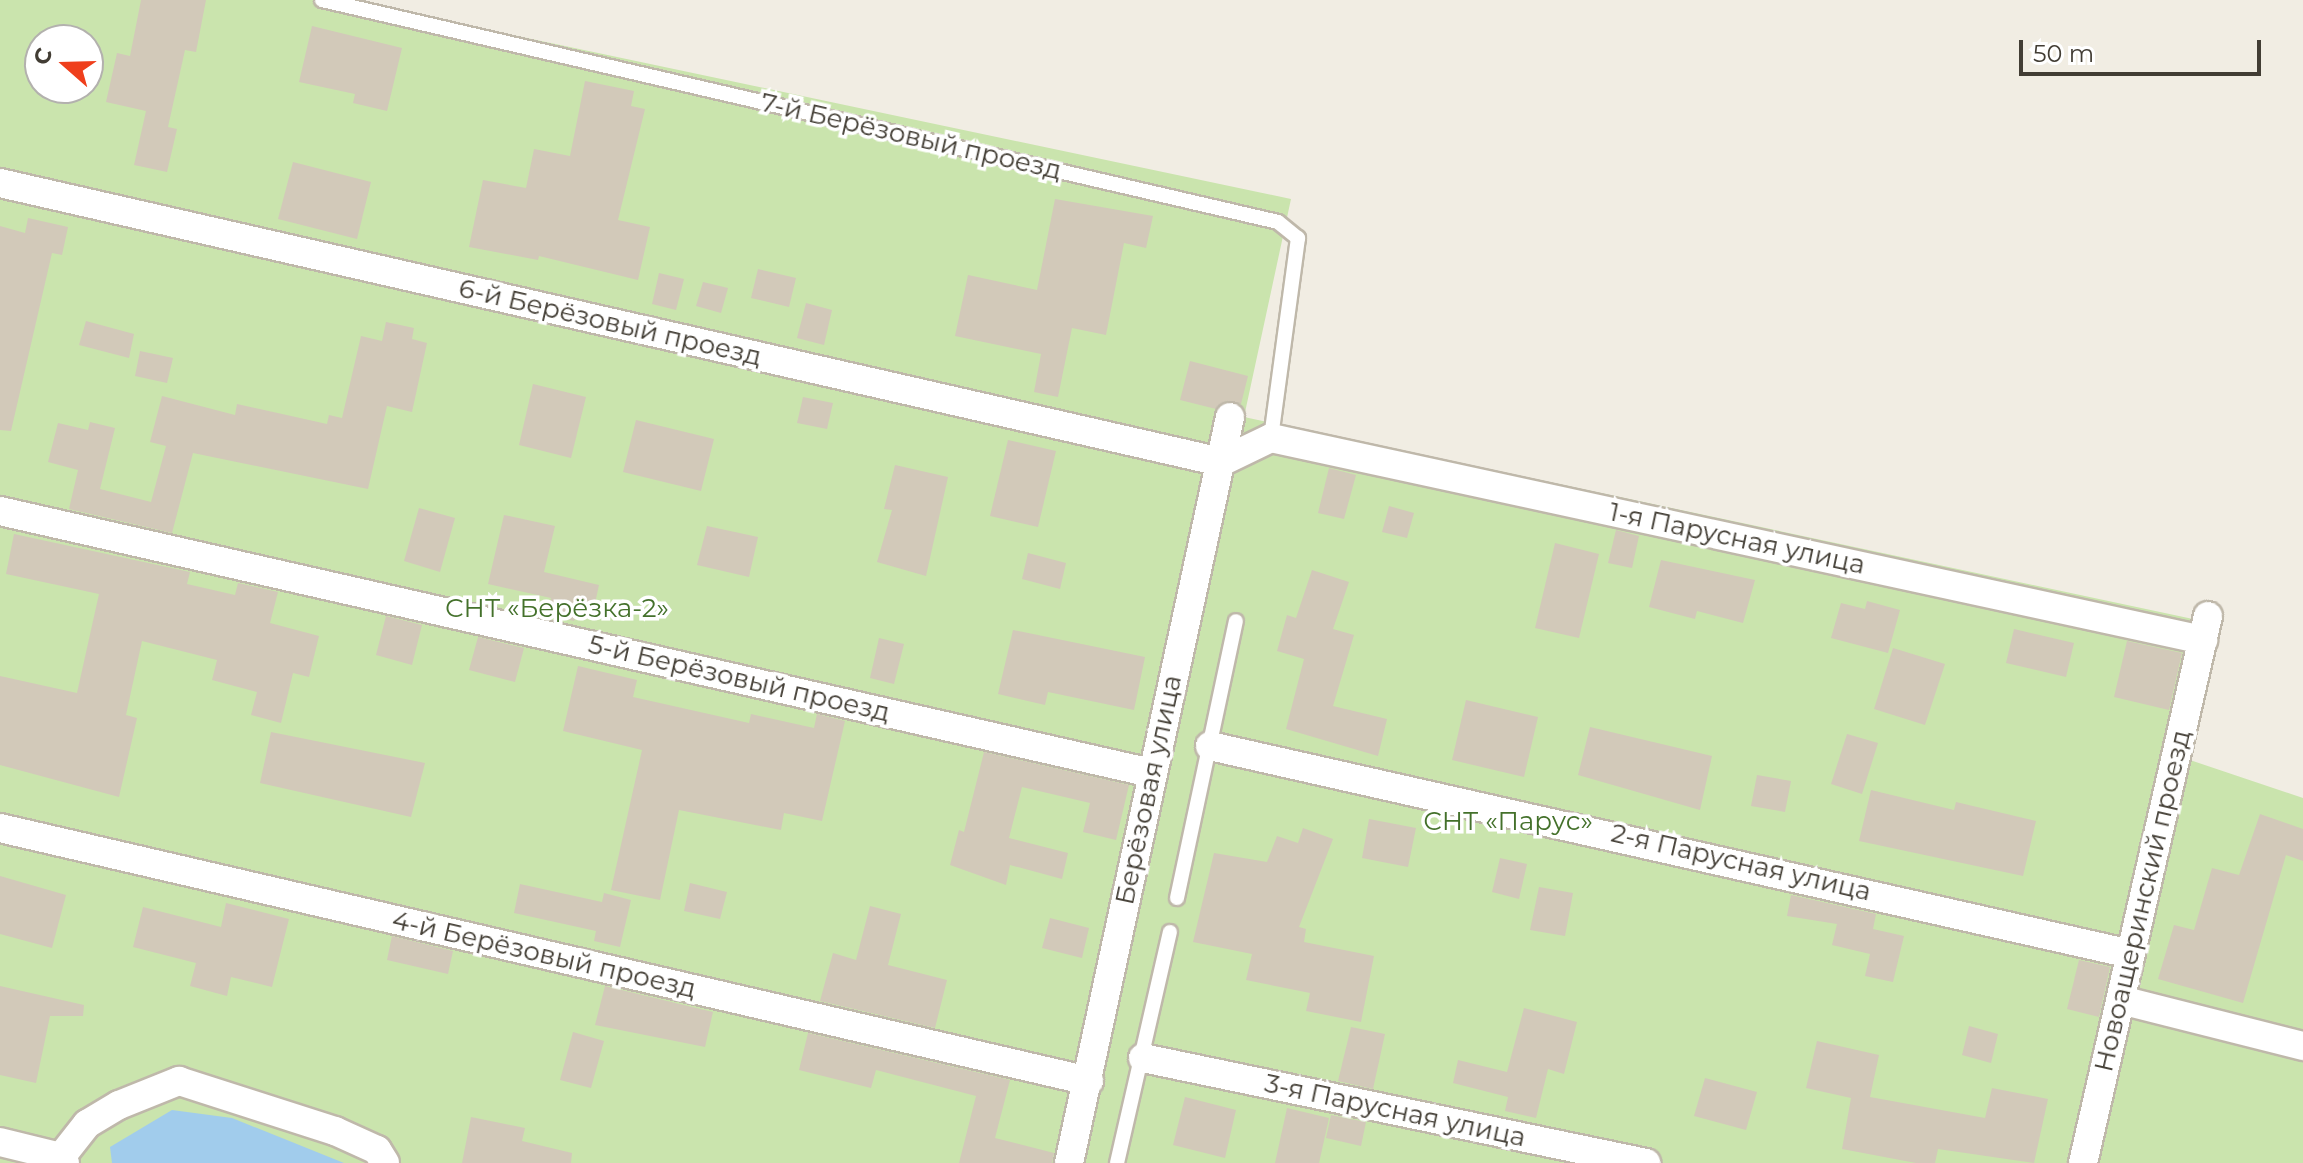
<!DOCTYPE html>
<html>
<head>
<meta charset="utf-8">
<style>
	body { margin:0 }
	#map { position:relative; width:2303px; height:1163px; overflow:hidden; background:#f1ede3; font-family:Montserrat,sans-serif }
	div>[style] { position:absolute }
	.green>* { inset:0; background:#cae4ad }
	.water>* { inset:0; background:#a1ccec }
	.building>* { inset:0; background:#d2c9b9 }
	.roads { filter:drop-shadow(2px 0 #bfb8aa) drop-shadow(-2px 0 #bfb8aa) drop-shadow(0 2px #bfb8aa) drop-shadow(0 -2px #bfb8aa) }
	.lane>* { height:14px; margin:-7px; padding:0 7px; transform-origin:7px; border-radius:7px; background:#fff }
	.street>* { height:28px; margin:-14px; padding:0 14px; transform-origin:14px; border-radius:14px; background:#fff }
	span { translate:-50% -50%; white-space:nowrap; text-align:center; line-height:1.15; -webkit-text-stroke:7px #fff; paint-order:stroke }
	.street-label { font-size:26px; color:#423d34 }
	.park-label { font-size:26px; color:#44712b }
	.north { position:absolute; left:24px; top:24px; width:80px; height:80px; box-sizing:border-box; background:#fff; border:2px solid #b3b1ae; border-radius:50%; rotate:290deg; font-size:22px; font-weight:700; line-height:32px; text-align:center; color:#423d34 }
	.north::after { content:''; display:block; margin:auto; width:28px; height:36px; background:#ef3f1c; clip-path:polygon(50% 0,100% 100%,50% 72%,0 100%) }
	.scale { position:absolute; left:2019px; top:40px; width:242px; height:36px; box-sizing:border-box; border:4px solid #423d34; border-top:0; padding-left:10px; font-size:24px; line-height:28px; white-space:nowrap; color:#423d34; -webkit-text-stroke:6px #fff; paint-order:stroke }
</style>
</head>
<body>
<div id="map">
	<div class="green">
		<i style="clip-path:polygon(evenodd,0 0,347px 0,1291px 199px,1244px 417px,2207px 622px,2178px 756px,2303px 798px,2303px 1163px,0 1163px,0 0,40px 40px,88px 40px,88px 88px,40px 88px,40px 40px)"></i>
	</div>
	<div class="water">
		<i style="clip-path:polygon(172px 1110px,232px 1118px,344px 1163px,112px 1163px,110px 1147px)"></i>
	</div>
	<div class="building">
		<i style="clip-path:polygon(141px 0,206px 0,196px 52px,185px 50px,168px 127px,177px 129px,167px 172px,134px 165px,146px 111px,106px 102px,117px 53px,130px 56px)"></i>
		<i style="clip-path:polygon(312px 26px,402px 48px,387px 111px,353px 103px,355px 94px,299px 82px)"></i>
		<i style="clip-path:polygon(585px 81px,634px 91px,631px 106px,645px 109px,618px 220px,650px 227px,638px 280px,539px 256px,538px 260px,469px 247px,483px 180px,526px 188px,534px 149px,570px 156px)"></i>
		<i style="clip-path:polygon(293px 162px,371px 182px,357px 239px,278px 219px)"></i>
		<i style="clip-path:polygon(1055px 199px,1153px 216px,1146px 248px,1124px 243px,1106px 335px,1072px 328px,1058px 397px,1034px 392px,1041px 354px,955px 336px,968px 275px,1037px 290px)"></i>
		<i style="clip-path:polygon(28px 218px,68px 227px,62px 255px,52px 253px,11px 431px,0 430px,0 226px,25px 233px)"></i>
		<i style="clip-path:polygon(758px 269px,796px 278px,789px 307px,751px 298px)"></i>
		<i style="clip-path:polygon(659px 273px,684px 279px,676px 310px,652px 304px)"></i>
		<i style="clip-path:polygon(703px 282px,728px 288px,721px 313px,696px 306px)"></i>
		<i style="clip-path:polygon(806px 303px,832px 310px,824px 345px,797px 338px)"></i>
		<i style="clip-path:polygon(86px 321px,134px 334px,129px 358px,79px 345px)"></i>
		<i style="clip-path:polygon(386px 322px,414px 328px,412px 339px,427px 343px,412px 412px,387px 406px,368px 489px,193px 453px,172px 533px,69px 509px,78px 470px,48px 462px,58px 423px,88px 430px,90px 422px,115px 428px,100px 489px,151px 502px,166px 446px,150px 442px,162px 396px,235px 415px,237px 404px,327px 424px,329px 415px,342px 418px,361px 336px,382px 341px)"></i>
		<i style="clip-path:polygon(140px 351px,173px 358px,167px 383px,135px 376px)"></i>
		<i style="clip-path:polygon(1190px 361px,1248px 376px,1241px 404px,1226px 401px,1216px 409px,1180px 400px)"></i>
		<i style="clip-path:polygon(533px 384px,586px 397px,571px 458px,519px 445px)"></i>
		<i style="clip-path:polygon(803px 397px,833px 403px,827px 429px,797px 423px)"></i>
		<i style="clip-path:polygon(636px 420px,714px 439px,701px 491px,623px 472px)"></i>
		<i style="clip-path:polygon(1008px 440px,1056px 451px,1038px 527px,990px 516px)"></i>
		<i style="clip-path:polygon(895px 465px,948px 477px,926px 576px,877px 562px,892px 510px,884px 509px)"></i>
		<i style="clip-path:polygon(1329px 468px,1356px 475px,1344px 519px,1318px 513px)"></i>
		<i style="clip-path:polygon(1389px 506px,1414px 513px,1407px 538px,1382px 532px)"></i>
		<i style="clip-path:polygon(419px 508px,455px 518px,440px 572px,404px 561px)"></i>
		<i style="clip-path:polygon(504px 515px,555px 526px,544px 572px,599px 585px,594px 608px,578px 604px,574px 621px,547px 615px,551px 598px,488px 584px)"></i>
		<i style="clip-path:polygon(707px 526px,758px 537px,749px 577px,697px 565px)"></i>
		<i style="clip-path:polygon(1616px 530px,1639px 536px,1632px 568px,1608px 563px)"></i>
		<i style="clip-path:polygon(14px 534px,190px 572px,187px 584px,235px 595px,238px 583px,278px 592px,270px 623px,319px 636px,309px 677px,293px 673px,281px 723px,251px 715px,257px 692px,212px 680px,217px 660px,142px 641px,126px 715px,137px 718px,119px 797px,0 765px,0 676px,77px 693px,99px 594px,6px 574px)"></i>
		<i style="clip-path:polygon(1555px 543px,1599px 554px,1579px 638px,1535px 628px)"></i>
		<i style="clip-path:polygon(1028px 553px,1066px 563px,1060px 589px,1022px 579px)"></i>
		<i style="clip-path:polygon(1661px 560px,1755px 580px,1743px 623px,1697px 611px,1695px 619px,1649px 607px)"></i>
		<i style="clip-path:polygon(1312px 570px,1349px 582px,1333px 629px,1354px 635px,1333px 706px,1387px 719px,1378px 756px,1286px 729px,1304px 659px,1277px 651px,1287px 615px,1296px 618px)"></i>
		<i style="clip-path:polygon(1867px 601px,1900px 610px,1888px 653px,1831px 638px,1841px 603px,1865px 609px)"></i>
		<i style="clip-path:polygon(386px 616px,422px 625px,412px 665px,376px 655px)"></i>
		<i style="clip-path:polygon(2014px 629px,2074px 643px,2066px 677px,2006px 663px)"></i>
		<i style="clip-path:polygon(1013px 630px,1145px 657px,1134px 710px,1048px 692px,1045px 705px,998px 694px)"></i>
		<i style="clip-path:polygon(478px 637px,524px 648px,515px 682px,469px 670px)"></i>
		<i style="clip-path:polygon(879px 638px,904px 644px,894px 684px,870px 678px)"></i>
		<i style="clip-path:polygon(2127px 641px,2182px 653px,2169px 710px,2114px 697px)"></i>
		<i style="clip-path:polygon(1893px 648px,1945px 664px,1925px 725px,1874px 709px)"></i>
		<i style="clip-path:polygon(578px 666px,637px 680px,633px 697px,749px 723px,751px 714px,814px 728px,817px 714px,845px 721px,822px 821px,784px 813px,781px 830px,679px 810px,660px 900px,611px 890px,642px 750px,563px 731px)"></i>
		<i style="clip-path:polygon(1466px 700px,1538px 717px,1524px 777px,1452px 760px)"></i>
		<i style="clip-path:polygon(1590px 727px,1712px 756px,1700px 810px,1578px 775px)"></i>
		<i style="clip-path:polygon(271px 732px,425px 763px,411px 817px,260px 783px)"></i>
		<i style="clip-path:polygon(1847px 734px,1878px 743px,1862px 794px,1831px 784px)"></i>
		<i style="clip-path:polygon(984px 752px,1129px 785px,1116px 840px,1083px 832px,1090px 803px,1022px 787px,1009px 838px,1068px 853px,1062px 879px,1010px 865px,1006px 885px,950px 865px,959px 830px,964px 832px)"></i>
		<i style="clip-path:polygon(1757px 775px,1791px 781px,1785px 812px,1751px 806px)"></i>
		<i style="clip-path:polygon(1871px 790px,1954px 810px,1956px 802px,2036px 821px,2023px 876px,1859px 841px)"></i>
		<i style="clip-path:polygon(2260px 814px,2303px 829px,2303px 861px,2286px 855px,2243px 1003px,2158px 979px,2174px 925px,2194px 930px,2212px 868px,2239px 875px)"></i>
		<i style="clip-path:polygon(1369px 819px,1416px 828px,1408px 867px,1362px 858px)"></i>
		<i style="clip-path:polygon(1303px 828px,1333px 839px,1299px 927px,1306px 929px,1304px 942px,1374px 956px,1361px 1022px,1306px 1011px,1310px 993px,1246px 980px,1252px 954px,1193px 942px,1214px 853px,1267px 862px,1277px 836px,1298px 843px)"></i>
		<i style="clip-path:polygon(1500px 858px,1527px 864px,1519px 899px,1492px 892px)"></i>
		<i style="clip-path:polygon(0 876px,66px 895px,52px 948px,0 934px)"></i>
		<i style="clip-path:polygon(690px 883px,727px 892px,720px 919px,684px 911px)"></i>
		<i style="clip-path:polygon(520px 884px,602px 902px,604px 893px,631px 900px,620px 947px,594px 941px,596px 931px,514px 913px)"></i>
		<i style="clip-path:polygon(1539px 887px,1573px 893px,1565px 936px,1530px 930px)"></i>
		<i style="clip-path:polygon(1791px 895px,1876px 914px,1873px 929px,1904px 936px,1893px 982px,1865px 976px,1870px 954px,1832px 945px,1837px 924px,1787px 916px)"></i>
		<i style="clip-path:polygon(226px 903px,289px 919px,272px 987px,231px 977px,227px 996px,190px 986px,196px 963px,133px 947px,143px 907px,221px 927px)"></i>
		<i style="clip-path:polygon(870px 906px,901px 914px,888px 965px,947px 980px,935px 1028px,820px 1001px,833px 953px,856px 960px)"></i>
		<i style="clip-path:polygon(1050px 918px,1089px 928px,1082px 958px,1042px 948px)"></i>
		<i style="clip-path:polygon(392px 936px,453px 951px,448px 974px,387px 960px)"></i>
		<i style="clip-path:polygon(2079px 960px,2110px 967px,2099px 1017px,2067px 1009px)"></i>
		<i style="clip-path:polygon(0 986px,84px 1005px,83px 1016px,50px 1016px,36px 1083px,0 1075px)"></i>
		<i style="clip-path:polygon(605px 986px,713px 1012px,705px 1047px,595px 1025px)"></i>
		<i style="clip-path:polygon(1524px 1008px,1577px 1022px,1564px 1074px,1548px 1069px,1536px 1118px,1505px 1111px,1508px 1097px,1453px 1083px,1458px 1060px,1507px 1072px)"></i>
		<i style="clip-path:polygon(1969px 1026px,1998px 1034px,1991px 1063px,1962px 1055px)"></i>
		<i style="clip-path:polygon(1351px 1027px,1385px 1034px,1373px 1089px,1338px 1081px)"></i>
		<i style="clip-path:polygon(573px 1032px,604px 1041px,591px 1088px,560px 1080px)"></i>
		<i style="clip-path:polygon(808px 1033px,1010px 1080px,995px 1138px,1054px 1153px,1052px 1163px,959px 1163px,976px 1096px,876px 1070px,871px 1088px,799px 1070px)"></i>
		<i style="clip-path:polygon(1817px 1041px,1879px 1055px,1870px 1097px,1985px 1118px,1992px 1088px,2048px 1099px,2034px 1163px,1938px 1149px,1935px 1163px,1916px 1163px,1842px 1149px,1851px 1098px,1806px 1088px)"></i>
		<i style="clip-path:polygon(1705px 1078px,1757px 1092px,1746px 1130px,1694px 1116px)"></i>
		<i style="clip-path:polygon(1185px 1097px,1236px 1110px,1225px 1158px,1173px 1145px)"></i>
		<i style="clip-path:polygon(1287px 1108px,1329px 1118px,1319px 1163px,1275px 1163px)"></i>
		<i style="clip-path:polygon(1331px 1115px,1366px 1122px,1361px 1146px,1326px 1138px)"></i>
		<i style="clip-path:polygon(471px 1117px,525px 1128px,522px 1141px,572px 1153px,571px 1163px,462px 1163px)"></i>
	</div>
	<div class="roads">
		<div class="lane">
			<i style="left:322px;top:0;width:981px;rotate:13.07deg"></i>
			<i style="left:1278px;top:222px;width:26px;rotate:39deg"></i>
			<i style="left:1298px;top:238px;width:202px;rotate:97.7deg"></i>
			<i style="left:1177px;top:898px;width:283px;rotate:-78deg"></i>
			<i style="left:1117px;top:1163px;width:237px;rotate:-77.1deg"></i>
		</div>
		<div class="street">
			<i style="left:0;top:183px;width:1252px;rotate:12.87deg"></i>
			<i style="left:1221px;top:462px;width:55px;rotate:-25.6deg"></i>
			<i style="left:1271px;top:438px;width:954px;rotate:12.23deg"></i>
			<i style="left:0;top:511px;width:1180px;rotate:12.82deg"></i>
			<i style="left:1210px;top:746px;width:944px;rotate:12.73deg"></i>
			<i style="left:0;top:828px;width:1118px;rotate:13.08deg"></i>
			<i style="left:2121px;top:1000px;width:188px;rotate:14.2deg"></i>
			<i style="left:1143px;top:1058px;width:514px;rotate:11.79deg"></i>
			<i style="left:0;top:1142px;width:63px;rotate:13.8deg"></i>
			<i style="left:61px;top:1157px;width:7px;rotate:56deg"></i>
			<i style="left:61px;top:1157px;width:42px;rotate:-51.8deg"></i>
			<i style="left:87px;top:1124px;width:37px;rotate:-31deg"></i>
			<i style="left:119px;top:1105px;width:65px;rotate:-21.8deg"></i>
			<i style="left:179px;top:1081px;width:164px;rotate:17.8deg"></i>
			<i style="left:335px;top:1131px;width:46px;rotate:24.3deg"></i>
			<i style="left:377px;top:1150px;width:15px;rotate:58deg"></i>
			<i style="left:1069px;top:1163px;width:763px;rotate:-77.82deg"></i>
			<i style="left:2083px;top:1163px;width:561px;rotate:-77.13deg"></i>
		</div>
	</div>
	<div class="street-label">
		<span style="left:911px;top:137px;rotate:13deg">7-й Берёзовый проезд</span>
		<span style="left:610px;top:323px;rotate:13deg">6-й Берёзовый проезд</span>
		<span style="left:1737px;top:539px;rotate:12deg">1-я Парусная улица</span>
		<span style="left:739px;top:679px;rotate:13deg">5-й Берёзовый проезд</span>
		<span style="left:1149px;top:790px;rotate:-78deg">Берёзовая улица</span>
		<span style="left:1741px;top:863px;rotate:13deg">2-я Парусная улица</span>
		<span style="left:2143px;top:901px;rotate:-77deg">Новоащеринский проезд</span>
		<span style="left:544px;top:955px;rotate:13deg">4-й Берёзовый проезд</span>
		<span style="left:1395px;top:1111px;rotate:12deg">3-я Парусная улица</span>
	</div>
	<div class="park-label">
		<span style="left:557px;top:609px">СНТ «Берёзка-2»</span>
		<span style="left:1508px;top:822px">СНТ «Парус»</span>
	</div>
	<div class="north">С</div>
	<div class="scale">50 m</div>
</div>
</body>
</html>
